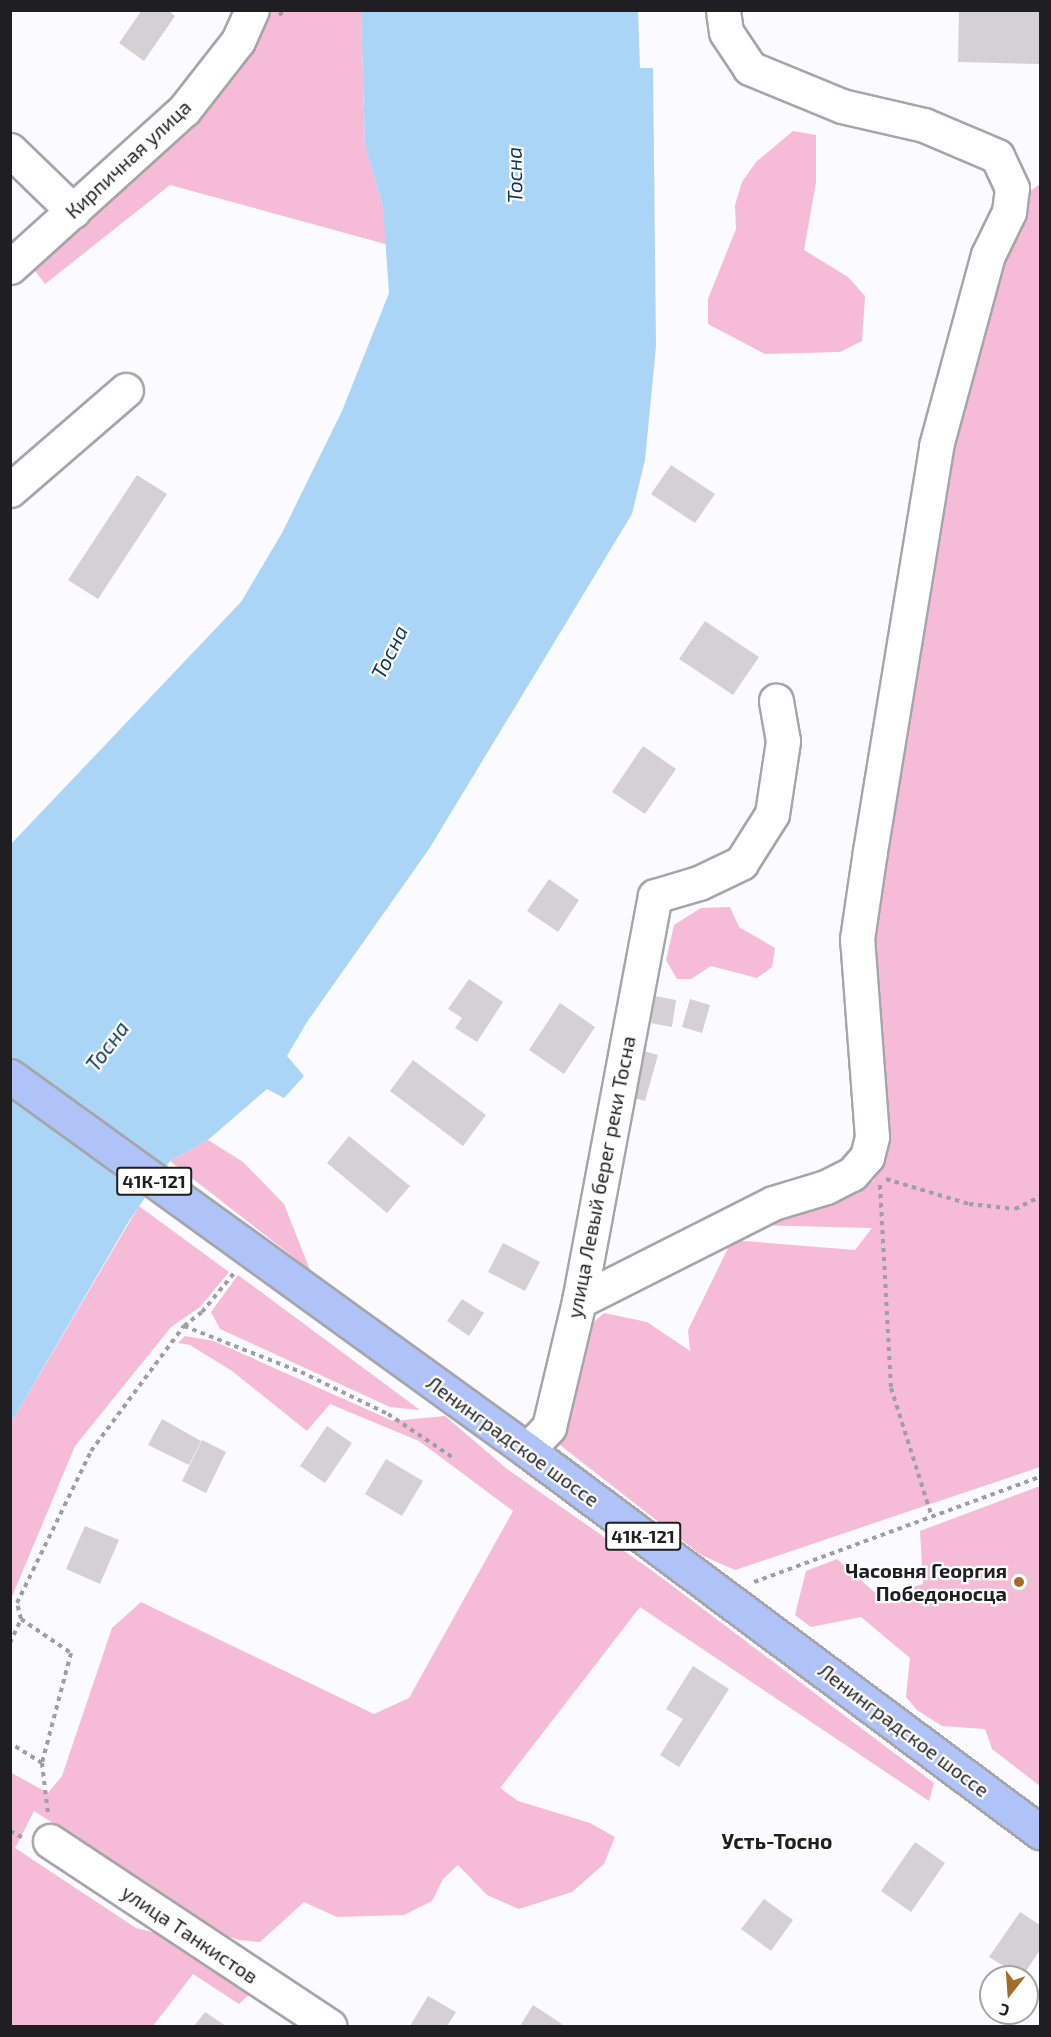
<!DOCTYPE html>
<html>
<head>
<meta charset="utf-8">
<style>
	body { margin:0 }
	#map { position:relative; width:1051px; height:2037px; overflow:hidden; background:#fbfaff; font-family:"Exo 2",sans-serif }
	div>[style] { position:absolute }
	.green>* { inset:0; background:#f5bbd7 }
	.water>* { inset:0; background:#aad5f6 }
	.building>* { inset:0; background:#d4d1d5 }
	.path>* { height:4px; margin-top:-2px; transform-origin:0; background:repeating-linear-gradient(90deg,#9f9ea2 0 4.5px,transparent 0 9px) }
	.roads { filter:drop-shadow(2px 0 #a6a5a9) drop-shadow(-2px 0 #a6a5a9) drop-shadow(0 2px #a6a5a9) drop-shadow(0 -2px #a6a5a9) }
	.minor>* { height:33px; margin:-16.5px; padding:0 16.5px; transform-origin:16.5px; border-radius:16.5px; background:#fff }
	.major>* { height:33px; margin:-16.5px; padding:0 16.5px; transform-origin:16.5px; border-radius:16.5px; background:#b0c3f9 }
	.dots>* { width:16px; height:16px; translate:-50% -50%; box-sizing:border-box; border:3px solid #fff; border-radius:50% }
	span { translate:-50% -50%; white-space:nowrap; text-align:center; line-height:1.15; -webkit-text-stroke:4.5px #fff; paint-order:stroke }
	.shield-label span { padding:2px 4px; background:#fff; border:2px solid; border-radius:4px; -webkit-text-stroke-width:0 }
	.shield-label { font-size:18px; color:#1f1e20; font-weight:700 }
	.street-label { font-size:20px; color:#1f1e20 }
	.poi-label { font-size:20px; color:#1f1e20; font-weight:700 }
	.right { translate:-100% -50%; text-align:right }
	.water-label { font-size:21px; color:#0e3853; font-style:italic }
	.neighbourhood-label { font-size:21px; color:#1f1e20; font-weight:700 }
	.frame { position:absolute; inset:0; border:12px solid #1f1e20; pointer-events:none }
	.north { position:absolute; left:979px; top:1965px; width:60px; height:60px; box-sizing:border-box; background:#fff; border:2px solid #a5a5a6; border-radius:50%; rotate:197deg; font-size:16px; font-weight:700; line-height:24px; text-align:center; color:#1f1e20 }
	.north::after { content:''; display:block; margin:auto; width:21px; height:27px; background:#a36c28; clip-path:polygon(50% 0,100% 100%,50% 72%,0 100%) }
</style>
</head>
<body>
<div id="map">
	<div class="green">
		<i style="clip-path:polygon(265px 11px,361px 11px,365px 146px,383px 207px,389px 245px,170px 185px,45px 284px,33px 268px,203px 114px,254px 45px)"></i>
		<i style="clip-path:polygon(793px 131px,816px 135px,816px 182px,804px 250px,848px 277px,865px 296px,862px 341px,840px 352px,765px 354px,708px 324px,708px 299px,736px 229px,735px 205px,742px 182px,756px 162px)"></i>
		<i style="clip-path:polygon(1040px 184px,1040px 1467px,735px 1570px,701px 1555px,551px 1438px,588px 1327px,604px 1313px,647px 1322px,690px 1351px,688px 1330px,732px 1240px,855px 1250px,872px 1228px,755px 1225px,874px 1181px,883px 1151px,864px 945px,942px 447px,1025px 195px)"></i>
		<i style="clip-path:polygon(730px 907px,739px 927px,775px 948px,772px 967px,757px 978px,711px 966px,691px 979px,677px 979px,666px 960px,674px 925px,701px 908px)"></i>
		<i style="clip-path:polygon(208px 1140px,243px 1162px,284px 1204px,310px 1270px,170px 1161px)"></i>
		<i style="clip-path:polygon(139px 1206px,229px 1272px,200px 1307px,171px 1327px,75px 1446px,11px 1599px,11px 1423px)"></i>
		<i style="clip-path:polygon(238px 1275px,420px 1410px,390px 1407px,220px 1329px,211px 1312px)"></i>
		<i style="clip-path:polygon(185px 1336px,214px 1341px,393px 1421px,445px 1416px,507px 1469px,654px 1572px,934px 1783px,929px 1801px,640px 1607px,500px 1788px,518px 1801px,590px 1823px,615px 1837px,604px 1864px,572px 1892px,519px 1909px,487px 1895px,458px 1865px,443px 1879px,432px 1901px,404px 1915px,337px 1917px,304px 1902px,260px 1942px,239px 1940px,209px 1930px,154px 1887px,34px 1811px,15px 1848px,136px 1928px,160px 1934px,254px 1990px,239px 2004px,193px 1974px,153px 2026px,11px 2026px,10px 1772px,48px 1793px,62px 1776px,112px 1628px,141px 1602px,374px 1714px,409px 1698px,513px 1511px,419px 1441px,330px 1404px,307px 1431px,232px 1371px,190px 1345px,178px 1343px)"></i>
		<i style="clip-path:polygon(1040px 1486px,1040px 1786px,992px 1749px,985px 1729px,942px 1726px,917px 1710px,906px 1697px,910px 1658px,861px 1617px,811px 1627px,795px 1615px,806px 1571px,837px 1559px,880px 1597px,923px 1584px,920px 1531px)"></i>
	</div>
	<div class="water">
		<i style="clip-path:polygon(361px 11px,638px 11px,640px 68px,653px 68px,656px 346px,645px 460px,632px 514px,429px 849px,307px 1022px,287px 1056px,304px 1076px,284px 1098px,267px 1089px,208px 1140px,170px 1161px,129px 1221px,11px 1423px,11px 844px,241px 602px,282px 533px,342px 411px,389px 293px,383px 207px,365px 146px)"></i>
	</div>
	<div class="building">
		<i style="clip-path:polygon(142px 10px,168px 10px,175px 16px,144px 61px,119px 43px)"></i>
		<i style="clip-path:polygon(959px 10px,1040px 10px,1040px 64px,958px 62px)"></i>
		<i style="clip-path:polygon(671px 465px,715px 494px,695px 523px,651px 494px)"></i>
		<i style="clip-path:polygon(137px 475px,167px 494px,98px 599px,68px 580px)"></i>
		<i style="clip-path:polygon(705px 621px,759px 657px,733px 695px,679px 659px)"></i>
		<i style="clip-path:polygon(643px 746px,676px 769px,645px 814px,612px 792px)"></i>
		<i style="clip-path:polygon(549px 879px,579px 900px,558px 932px,527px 911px)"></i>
		<i style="clip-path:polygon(469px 979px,503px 1002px,477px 1042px,455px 1028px,462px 1018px,448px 1009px)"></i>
		<i style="clip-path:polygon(655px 996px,676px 1000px,672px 1027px,651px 1023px)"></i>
		<i style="clip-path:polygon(690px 999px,710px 1005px,702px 1033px,682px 1027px)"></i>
		<i style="clip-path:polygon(560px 1003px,595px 1027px,564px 1074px,529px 1050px)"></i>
		<i style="clip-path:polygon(640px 1050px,658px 1055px,645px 1101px,627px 1096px)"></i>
		<i style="clip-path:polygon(413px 1060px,486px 1115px,463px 1146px,390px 1091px)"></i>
		<i style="clip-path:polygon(349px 1136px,410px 1186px,387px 1213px,327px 1163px)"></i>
		<i style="clip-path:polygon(503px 1243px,540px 1262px,525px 1291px,488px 1272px)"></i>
		<i style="clip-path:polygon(462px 1299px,484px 1313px,469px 1336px,447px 1321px)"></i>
		<i style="clip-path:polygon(162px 1419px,201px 1441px,189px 1465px,148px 1445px)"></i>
		<i style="clip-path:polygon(327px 1426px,352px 1443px,325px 1483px,300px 1466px)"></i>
		<i style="clip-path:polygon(202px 1440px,226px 1452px,206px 1493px,182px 1481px)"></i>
		<i style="clip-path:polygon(386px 1459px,423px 1481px,402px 1516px,365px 1494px)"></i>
		<i style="clip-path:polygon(85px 1526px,119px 1540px,100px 1584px,66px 1569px)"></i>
		<i style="clip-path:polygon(1017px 1570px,1031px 1578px,1022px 1594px,1008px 1585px)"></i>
		<i style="clip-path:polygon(693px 1666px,729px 1689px,679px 1767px,660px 1755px,683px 1719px,666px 1709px)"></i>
		<i style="clip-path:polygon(915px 1842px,945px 1863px,911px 1912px,881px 1891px)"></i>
		<i style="clip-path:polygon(764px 1899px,793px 1920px,771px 1951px,741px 1929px)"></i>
		<i style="clip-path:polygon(1020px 1912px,1040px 1925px,1040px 1950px,1022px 1977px,989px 1957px)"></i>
		<i style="clip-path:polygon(428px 1996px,456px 2012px,447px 2026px,410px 2026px)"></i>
		<i style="clip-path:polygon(533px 2005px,562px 2024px,560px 2026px,520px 2026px)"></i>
		<i style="clip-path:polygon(205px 2012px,226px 2026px,194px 2026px)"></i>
	</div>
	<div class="path">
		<i style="left:279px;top:15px;width:9px;rotate:-36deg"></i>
		<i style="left:886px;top:1179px;width:87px;rotate:16.8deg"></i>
		<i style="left:969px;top:1204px;width:46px;rotate:6.2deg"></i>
		<i style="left:1015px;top:1209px;width:28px;rotate:-26deg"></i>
		<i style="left:880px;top:1185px;width:203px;rotate:86.9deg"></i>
		<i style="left:891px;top:1388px;width:135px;rotate:72.4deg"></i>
		<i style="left:184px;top:1326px;width:23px;rotate:-38deg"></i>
		<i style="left:202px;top:1312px;width:52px;rotate:-50.5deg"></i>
		<i style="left:754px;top:1582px;width:305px;rotate:-20.2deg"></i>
		<i style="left:21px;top:1619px;width:16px;rotate:-104deg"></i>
		<i style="left:17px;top:1603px;width:169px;rotate:-64deg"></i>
		<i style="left:91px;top:1451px;width:156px;rotate:-53.4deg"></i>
		<i style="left:184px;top:1326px;width:126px;rotate:21.5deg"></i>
		<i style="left:301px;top:1372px;width:97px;rotate:25.8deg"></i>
		<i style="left:388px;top:1414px;width:77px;rotate:33.9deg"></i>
		<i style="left:10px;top:1643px;width:26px;rotate:-65deg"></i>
		<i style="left:21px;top:1619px;width:60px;rotate:34.2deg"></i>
		<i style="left:71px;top:1653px;width:114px;rotate:104.8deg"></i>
		<i style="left:42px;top:1763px;width:38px;rotate:-148deg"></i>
		<i style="left:42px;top:1763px;width:51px;rotate:83.3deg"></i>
		<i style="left:10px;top:1831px;width:15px;rotate:28deg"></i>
	</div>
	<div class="roads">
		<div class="minor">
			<i style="left:10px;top:150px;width:88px;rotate:44.1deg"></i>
			<i style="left:10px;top:267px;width:234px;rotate:-42.1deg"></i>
			<i style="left:184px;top:110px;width:88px;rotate:-52deg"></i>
			<i style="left:238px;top:41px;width:34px;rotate:-66deg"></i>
			<i style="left:10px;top:490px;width:153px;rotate:-40.8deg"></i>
			<i style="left:579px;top:1301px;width:217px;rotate:-26.8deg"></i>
			<i style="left:773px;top:1203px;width:55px;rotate:-16.8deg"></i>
			<i style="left:826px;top:1187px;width:29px;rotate:-27deg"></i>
			<i style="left:852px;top:1174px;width:23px;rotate:-49deg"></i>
			<i style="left:867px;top:1157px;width:21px;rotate:-76deg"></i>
			<i style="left:872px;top:1137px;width:199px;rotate:-94.3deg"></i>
			<i style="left:857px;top:939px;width:89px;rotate:-81.6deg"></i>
			<i style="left:870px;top:851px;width:410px;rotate:-80.7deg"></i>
			<i style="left:936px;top:446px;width:198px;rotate:-74.8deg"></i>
			<i style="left:988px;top:255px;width:48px;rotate:-64deg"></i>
			<i style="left:1009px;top:212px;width:24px;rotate:-83deg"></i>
			<i style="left:1012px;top:188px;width:35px;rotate:-115deg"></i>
			<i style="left:997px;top:156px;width:79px;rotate:-157deg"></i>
			<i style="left:924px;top:125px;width:84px;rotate:-167deg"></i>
			<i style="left:842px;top:106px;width:100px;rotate:-157.6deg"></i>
			<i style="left:750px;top:68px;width:43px;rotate:-123.7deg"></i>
			<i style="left:726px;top:32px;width:22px;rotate:-98deg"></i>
			<i style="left:527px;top:1450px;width:32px;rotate:-46deg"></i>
			<i style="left:549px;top:1427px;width:130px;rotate:-76.6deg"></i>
			<i style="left:579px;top:1301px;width:412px;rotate:-79.4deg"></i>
			<i style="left:655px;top:896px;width:46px;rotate:-16.5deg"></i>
			<i style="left:699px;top:883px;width:47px;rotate:-25.5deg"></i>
			<i style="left:741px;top:863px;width:58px;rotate:-57.7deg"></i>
			<i style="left:772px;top:814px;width:74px;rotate:-81.4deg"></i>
			<i style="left:783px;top:741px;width:41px;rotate:-99.9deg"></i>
			<i style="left:50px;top:1841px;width:335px;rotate:33.5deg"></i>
		</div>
		<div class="major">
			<i style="left:10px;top:1076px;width:638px;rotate:35.88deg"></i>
			<i style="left:527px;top:1450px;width:640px;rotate:36.67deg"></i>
		</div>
	</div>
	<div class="dots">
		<i style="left:1019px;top:1582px;background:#a36c28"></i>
	</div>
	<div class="shield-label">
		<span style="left:154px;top:1181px">41К-121</span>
		<span style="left:643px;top:1536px">41К-121</span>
	</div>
	<div class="street-label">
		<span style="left:128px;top:159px;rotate:-43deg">Кирпичная улица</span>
		<span style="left:601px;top:1177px;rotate:-79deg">улица Левый берег реки Тосна</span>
		<span style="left:513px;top:1441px;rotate:36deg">Ленинградское шоссе</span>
		<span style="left:904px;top:1730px;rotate:37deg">Ленинградское шоссе</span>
		<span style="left:190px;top:1934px;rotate:34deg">улица Танкистов</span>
	</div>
	<div class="poi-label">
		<span class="right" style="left:1007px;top:1582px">Часовня Георгия<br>Победоносца</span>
	</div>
	<div class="water-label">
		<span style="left:514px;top:175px;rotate:-91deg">Тосна</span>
		<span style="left:389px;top:652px;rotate:-64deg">Тосна</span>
		<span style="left:107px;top:1046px;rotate:-53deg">Тосна</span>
	</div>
	<div class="neighbourhood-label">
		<span style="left:777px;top:1841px">Усть-Тосно</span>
	</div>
	<div class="frame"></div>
	<div class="north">С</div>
</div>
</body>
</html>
